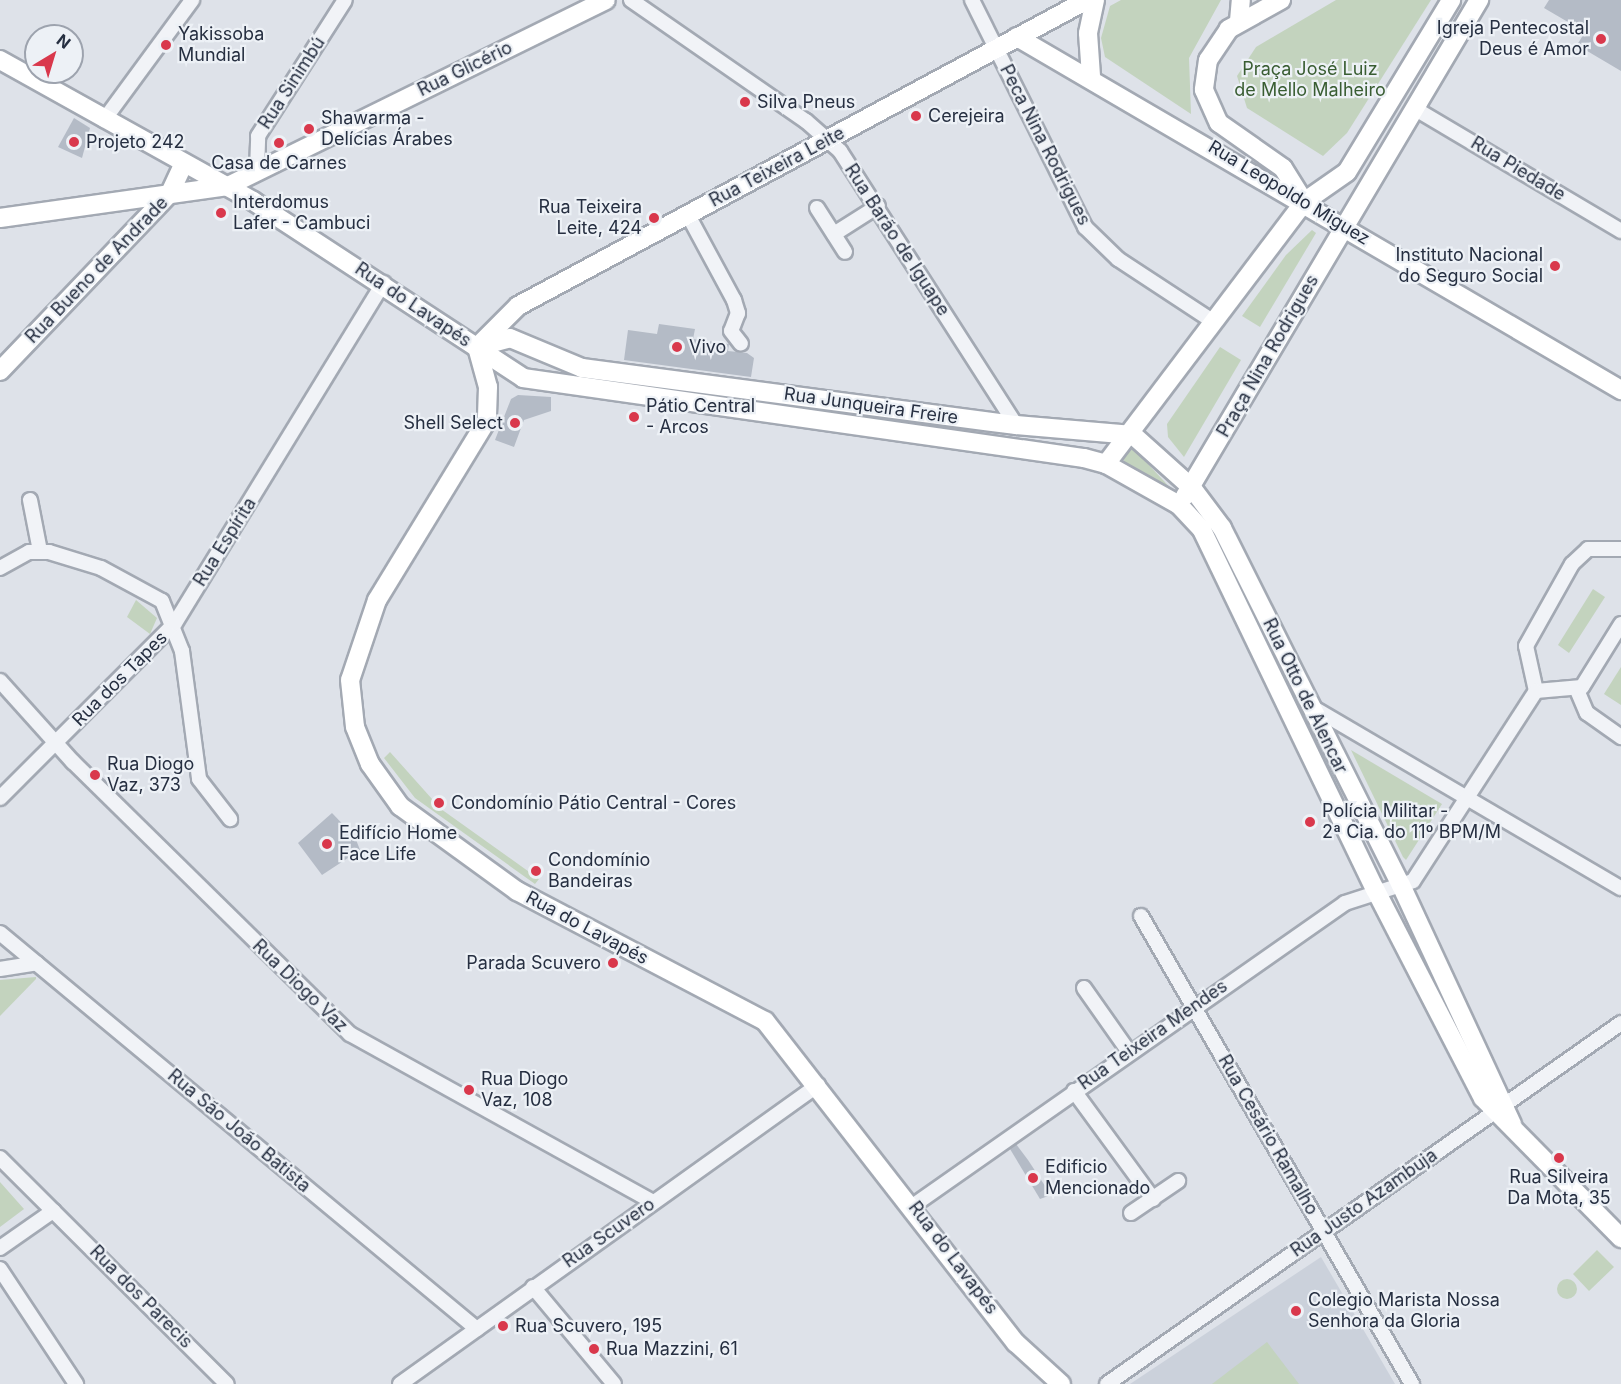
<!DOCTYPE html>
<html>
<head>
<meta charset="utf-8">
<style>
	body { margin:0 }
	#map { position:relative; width:1621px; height:1384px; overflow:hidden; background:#dee2e9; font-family:Inter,sans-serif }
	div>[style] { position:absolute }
	.built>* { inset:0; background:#cbd1db }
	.green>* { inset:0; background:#c3d3be }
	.round { border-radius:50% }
	.building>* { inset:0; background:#b4bbc6 }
	.roads { filter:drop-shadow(2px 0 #a3a9b3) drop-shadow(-2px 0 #a3a9b3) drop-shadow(0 2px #a3a9b3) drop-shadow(0 -2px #a3a9b3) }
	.street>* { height:14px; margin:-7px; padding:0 7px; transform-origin:7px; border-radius:7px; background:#f1f3f7 }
	.secondary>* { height:18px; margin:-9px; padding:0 9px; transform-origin:9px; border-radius:9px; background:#fff }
	.dots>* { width:16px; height:16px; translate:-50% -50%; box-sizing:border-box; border:3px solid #edf1f6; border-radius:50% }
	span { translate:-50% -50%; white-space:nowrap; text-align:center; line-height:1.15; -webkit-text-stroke:4.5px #edf1f6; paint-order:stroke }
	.poi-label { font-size:18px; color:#262f41 }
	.right { translate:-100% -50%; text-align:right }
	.left { translate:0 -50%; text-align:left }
	.street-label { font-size:18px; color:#262f41 }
	.park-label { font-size:18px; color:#395d32 }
	.north { position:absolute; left:24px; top:24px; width:60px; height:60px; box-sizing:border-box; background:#edf1f6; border:2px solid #9da3ae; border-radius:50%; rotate:38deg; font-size:16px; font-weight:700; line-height:24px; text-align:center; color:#262f41 }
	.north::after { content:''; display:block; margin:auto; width:21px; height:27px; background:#d9384c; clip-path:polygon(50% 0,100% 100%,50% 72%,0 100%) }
</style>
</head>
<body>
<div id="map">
	<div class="built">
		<i style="clip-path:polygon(1321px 1257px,1395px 1384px,1130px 1384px)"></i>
	</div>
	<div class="green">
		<i style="clip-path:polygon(1121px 0,1221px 0,1189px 58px,1191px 114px,1105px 57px,1101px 38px,1110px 6px)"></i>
		<i style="clip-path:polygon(1336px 0,1431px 0,1347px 133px,1323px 156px,1247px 108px,1237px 76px,1256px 47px)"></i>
		<i style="clip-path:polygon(1312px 230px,1316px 233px,1260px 327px,1242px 316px,1286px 255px)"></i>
		<i style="clip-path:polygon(1220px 347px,1241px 360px,1184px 457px,1168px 437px,1167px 424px)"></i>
		<i style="clip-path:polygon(1133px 448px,1176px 494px,1125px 464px,1122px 455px)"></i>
		<i style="clip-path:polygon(1593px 589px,1605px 597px,1569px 653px,1558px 645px)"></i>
		<i style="clip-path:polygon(136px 600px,157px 618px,150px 634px,127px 617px)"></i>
		<i style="clip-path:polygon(1621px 667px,1621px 705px,1604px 694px)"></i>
		<i style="clip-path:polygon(1351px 750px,1442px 804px,1406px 860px,1403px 857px)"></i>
		<i style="clip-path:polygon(390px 752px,441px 809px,539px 879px,535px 884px,415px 798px,384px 758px)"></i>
		<i style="clip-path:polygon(36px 977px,36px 979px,0 1016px,0 980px)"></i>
		<i style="clip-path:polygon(0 1182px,24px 1209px,0 1227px)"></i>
		<i style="clip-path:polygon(1597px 1250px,1614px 1267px,1589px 1291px,1573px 1274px)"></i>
		<i class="round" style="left:1557px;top:1279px;width:20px;height:20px"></i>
		<i style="clip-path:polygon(1267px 1342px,1299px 1384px,1212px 1384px)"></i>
	</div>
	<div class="building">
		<i style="clip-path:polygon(1549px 0,1621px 0,1621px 71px,1577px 45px,1585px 32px,1544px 8px)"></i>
		<i style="clip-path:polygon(74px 118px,90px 128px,82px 158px,58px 147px)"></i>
		<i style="clip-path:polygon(659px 324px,695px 329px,693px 339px,729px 344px,728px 351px,747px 353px,754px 358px,751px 377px,624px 360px,628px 330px,657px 334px)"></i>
		<i style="clip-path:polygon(518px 395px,551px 397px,551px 411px,524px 420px,514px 447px,495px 440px,511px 399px)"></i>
		<i style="clip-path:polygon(332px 813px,355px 837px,360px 850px,322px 875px,298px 843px)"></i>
		<i style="clip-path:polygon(1016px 1144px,1028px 1160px,1051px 1195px,1040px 1199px,1010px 1149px)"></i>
	</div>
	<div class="roads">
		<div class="street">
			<i style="left:631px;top:0;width:213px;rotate:34.7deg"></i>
			<i style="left:806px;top:121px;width:45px;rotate:41.4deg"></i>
			<i style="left:840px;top:151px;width:326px;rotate:57.3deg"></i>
			<i style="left:972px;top:0;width:254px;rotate:63.5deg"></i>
			<i style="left:1085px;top:227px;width:46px;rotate:44.1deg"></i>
			<i style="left:1118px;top:259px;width:115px;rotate:33.3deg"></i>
			<i style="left:1414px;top:108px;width:241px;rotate:30.7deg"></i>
			<i style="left:104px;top:120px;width:149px;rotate:-53.7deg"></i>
			<i style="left:257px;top:171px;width:35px;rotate:-88deg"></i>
			<i style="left:258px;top:136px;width:161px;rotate:-57.4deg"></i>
			<i style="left:817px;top:208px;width:52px;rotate:57.5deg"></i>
			<i style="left:688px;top:215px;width:97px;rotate:61.6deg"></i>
			<i style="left:734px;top:300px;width:14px;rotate:73deg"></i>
			<i style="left:738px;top:313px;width:19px;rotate:111deg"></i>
			<i style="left:731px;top:331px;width:16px;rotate:52deg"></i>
			<i style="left:834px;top:234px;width:52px;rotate:-32.5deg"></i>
			<i style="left:30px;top:500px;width:52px;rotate:78.9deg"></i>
			<i style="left:0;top:568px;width:33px;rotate:-29deg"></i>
			<i style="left:29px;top:552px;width:20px"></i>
			<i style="left:49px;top:552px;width:54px;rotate:17.1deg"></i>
			<i style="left:101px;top:568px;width:69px;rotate:28.4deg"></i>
			<i style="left:162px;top:601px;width:54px;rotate:68.2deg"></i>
			<i style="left:182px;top:651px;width:129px;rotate:82.4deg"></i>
			<i style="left:199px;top:779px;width:51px;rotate:52.2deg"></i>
			<i style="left:0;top:681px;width:109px;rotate:48deg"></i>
			<i style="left:73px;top:762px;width:388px;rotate:44.5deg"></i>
			<i style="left:350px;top:1034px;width:346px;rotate:29deg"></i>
			<i style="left:1577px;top:690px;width:25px;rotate:67deg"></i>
			<i style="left:1587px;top:713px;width:42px;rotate:35.2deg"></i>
			<i style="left:1536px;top:691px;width:46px;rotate:-102.5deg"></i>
			<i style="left:1526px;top:646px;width:94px;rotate:-60.7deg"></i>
			<i style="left:1572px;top:564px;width:22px;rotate:-43deg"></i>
			<i style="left:1588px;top:549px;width:33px"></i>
			<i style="left:1536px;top:691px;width:46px;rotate:-5deg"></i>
			<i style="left:1582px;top:687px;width:74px;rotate:-58.2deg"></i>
			<i style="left:1312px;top:707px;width:358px;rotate:30.4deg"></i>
			<i style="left:0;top:798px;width:247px;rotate:-45deg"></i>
			<i style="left:175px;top:623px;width:399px;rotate:-58.5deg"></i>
			<i style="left:1141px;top:916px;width:541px;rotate:59.93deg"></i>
			<i style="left:0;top:933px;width:620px;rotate:39.7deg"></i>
			<i style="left:0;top:969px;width:37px;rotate:-9deg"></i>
			<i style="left:1084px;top:988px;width:78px;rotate:54.9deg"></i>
			<i style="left:1074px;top:1091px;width:134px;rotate:53.8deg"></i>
			<i style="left:0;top:1158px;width:320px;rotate:44.9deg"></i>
			<i style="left:914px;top:1205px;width:526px;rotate:-35.02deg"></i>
			<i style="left:1345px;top:903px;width:71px;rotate:-17.9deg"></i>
			<i style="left:1413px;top:881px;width:226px;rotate:-57.1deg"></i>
			<i style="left:1131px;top:1213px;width:57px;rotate:-34.2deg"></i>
			<i style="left:0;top:1248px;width:65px;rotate:-34.9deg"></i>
			<i style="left:0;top:1269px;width:138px;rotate:56.5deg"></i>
			<i style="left:533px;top:1287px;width:126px;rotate:50.1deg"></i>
			<i style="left:400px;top:1384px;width:514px;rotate:-35.58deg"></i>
			<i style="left:1107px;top:1384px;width:628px;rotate:-35.08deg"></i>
		</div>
		<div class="secondary">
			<i style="left:1281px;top:0;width:60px;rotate:150.9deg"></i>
			<i style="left:1229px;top:29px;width:37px;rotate:124deg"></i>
			<i style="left:1208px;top:60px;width:30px;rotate:98deg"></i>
			<i style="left:1204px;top:90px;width:36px;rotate:66deg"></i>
			<i style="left:1219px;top:123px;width:78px;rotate:35.1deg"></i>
			<i style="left:1283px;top:168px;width:38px;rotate:58deg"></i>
			<i style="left:1239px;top:21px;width:21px;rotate:-85deg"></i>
			<i style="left:1017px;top:37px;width:700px;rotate:30.3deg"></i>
			<i style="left:0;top:60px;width:290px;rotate:29.1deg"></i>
			<i style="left:253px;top:201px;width:323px;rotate:33.2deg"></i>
			<i style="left:523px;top:378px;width:567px;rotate:8.12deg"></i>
			<i style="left:1084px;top:458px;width:23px;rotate:15deg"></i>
			<i style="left:1106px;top:464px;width:84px;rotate:29.3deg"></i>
			<i style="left:1179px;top:505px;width:34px;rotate:47deg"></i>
			<i style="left:1202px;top:530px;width:399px;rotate:64.3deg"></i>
			<i style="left:1375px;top:889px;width:235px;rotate:62.7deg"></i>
			<i style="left:1483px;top:1098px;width:197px;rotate:45.4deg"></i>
			<i style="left:1091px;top:76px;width:43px;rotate:-94deg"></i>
			<i style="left:1088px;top:33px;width:34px;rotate:-78deg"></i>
			<i style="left:0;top:218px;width:230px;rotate:-8deg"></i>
			<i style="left:228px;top:186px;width:421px;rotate:-26.2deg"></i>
			<i style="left:480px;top:344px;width:54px;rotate:-45deg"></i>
			<i style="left:518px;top:306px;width:646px;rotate:-28.27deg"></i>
			<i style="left:477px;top:347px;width:34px;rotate:-15deg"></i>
			<i style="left:510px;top:338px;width:78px;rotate:22.6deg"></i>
			<i style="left:582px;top:368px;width:438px;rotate:7.5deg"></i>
			<i style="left:1016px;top:425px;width:117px;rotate:4.9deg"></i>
			<i style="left:1133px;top:435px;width:79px;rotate:41.9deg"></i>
			<i style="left:1192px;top:488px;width:50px;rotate:53.1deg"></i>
			<i style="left:1222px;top:528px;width:399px;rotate:63.4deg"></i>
			<i style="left:1401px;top:885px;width:264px;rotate:65.1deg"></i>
			<i style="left:477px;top:347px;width:41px;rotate:74.6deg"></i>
			<i style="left:488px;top:387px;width:33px;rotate:92deg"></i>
			<i style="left:487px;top:420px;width:211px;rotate:121.4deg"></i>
			<i style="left:377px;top:600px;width:84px;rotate:108.6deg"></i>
			<i style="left:350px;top:680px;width:47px;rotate:83.9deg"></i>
			<i style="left:355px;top:727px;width:40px;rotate:68deg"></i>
			<i style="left:370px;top:764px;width:52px;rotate:54.5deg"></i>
			<i style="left:400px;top:806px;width:145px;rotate:36deg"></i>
			<i style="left:517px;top:891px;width:280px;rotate:27.7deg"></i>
			<i style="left:765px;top:1021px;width:408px;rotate:52.1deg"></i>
			<i style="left:1016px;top:1343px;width:61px;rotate:42.3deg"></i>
			<i style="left:0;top:371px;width:246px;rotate:-46.3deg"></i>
			<i style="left:170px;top:193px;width:33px;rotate:-65deg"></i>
			<i style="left:1106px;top:464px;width:328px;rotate:-52.9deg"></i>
			<i style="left:1304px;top:202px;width:52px;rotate:-34.9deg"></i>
			<i style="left:1347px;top:172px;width:201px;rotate:-58.8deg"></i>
			<i style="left:1185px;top:496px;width:577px;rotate:-59.34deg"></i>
		</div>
	</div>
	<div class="dots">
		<i style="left:1601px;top:39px;background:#d9384c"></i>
		<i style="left:166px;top:45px;background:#d9384c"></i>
		<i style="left:745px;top:102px;background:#d9384c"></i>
		<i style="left:916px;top:116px;background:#d9384c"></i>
		<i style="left:309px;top:129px;background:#d9384c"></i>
		<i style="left:74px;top:142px;background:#d9384c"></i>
		<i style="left:279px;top:143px;background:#d9384c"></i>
		<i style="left:221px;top:213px;background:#d9384c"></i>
		<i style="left:654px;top:218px;background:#d9384c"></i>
		<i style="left:1555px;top:266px;background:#d9384c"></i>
		<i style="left:677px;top:347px;background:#d9384c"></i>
		<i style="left:634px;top:417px;background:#d9384c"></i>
		<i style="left:515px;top:423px;background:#d9384c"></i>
		<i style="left:95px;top:775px;background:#d9384c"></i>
		<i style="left:439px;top:803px;background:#d9384c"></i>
		<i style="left:1310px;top:822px;background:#d9384c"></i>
		<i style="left:327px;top:844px;background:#d9384c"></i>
		<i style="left:536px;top:871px;background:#d9384c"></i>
		<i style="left:613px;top:963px;background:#d9384c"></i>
		<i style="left:469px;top:1090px;background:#d9384c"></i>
		<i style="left:1559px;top:1158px;background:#d9384c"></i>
		<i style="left:1033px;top:1178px;background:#d9384c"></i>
		<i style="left:1296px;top:1311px;background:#d9384c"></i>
		<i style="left:503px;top:1326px;background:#d9384c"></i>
		<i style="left:594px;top:1349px;background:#d9384c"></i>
	</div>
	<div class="poi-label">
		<span class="right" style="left:1589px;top:39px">Igreja Pentecostal<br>Deus é Amor</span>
		<span class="left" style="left:178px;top:45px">Yakissoba<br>Mundial</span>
		<span class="left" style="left:757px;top:102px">Silva Pneus</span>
		<span class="left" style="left:928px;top:116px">Cerejeira</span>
		<span class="left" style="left:321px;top:129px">Shawarma -<br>Delícias Árabes</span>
		<span class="left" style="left:86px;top:142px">Projeto 242</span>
		<span style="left:279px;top:163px">Casa de Carnes</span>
		<span class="left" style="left:233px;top:213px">Interdomus<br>Lafer - Cambuci</span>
		<span class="right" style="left:642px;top:218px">Rua Teixeira<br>Leite, 424</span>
		<span class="right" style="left:1543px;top:266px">Instituto Nacional<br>do Seguro Social</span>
		<span class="left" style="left:689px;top:347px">Vivo</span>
		<span class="left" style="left:646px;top:417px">Pátio Central<br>- Arcos</span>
		<span class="right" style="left:503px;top:423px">Shell Select</span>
		<span class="left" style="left:107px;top:775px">Rua Diogo<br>Vaz, 373</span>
		<span class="left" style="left:451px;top:803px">Condomínio Pátio Central - Cores</span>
		<span class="left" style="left:1322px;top:822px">Polícia Militar -<br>2ª Cia. do 11º BPM/M</span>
		<span class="left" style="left:339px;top:844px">Edifício Home<br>Face Life</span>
		<span class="left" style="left:548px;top:871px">Condomínio<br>Bandeiras</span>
		<span class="right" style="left:601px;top:963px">Parada Scuvero</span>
		<span class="left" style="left:481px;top:1090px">Rua Diogo<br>Vaz, 108</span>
		<span class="left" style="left:1045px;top:1178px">Edificio<br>Mencionado</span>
		<span style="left:1559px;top:1188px">Rua Silveira<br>Da Mota, 35</span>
		<span class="left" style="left:1308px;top:1311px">Colegio Marista Nossa<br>Senhora da Gloria</span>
		<span class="left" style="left:515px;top:1326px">Rua Scuvero, 195</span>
		<span class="left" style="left:606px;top:1349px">Rua Mazzini, 61</span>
	</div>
	<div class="street-label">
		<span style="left:465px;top:69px;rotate:-26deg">Rua Glicério</span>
		<span style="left:292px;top:83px;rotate:-57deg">Rua Sinimbú</span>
		<span style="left:1045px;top:145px;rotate:63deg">Peca Nina Rodrigues</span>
		<span style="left:777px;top:167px;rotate:-28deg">Rua Teixeira Leite</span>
		<span style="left:1518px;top:169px;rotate:31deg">Rua Piedade</span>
		<span style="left:1289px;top:193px;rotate:31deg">Rua Leopoldo Miguez</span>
		<span style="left:897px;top:240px;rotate:57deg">Rua Barão de Iguape</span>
		<span style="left:97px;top:270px;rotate:-46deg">Rua Bueno de Andrade</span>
		<span style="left:413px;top:305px;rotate:34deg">Rua do Lavapés</span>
		<span style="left:1268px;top:356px;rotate:-60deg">Praça Nina Rodrigues</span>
		<span style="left:871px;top:406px;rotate:8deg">Rua Junqueira Freire</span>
		<span style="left:225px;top:542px;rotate:-58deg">Rua Espírita</span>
		<span style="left:120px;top:679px;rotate:-45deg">Rua dos Tapes</span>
		<span style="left:1305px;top:696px;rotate:64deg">Rua Otto de Alencar</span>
		<span style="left:587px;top:928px;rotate:28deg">Rua do Lavapés</span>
		<span style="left:300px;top:986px;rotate:44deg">Rua Diogo Vaz</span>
		<span style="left:1153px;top:1035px;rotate:-35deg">Rua Teixeira Mendes</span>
		<span style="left:239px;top:1131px;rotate:40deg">Rua São João Batista</span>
		<span style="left:1268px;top:1135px;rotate:60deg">Rua Cesário Ramalho</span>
		<span style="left:1364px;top:1203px;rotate:-35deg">Rua Justo Azambuja</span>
		<span style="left:609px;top:1233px;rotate:-35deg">Rua Scuvero</span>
		<span style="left:953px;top:1258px;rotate:53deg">Rua do Lavapés</span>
		<span style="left:141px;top:1297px;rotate:45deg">Rua dos Parecis</span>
	</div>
	<div class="park-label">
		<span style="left:1310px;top:80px">Praça José Luiz<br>de Mello Malheiro</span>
	</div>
	<div class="north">N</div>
</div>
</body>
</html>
